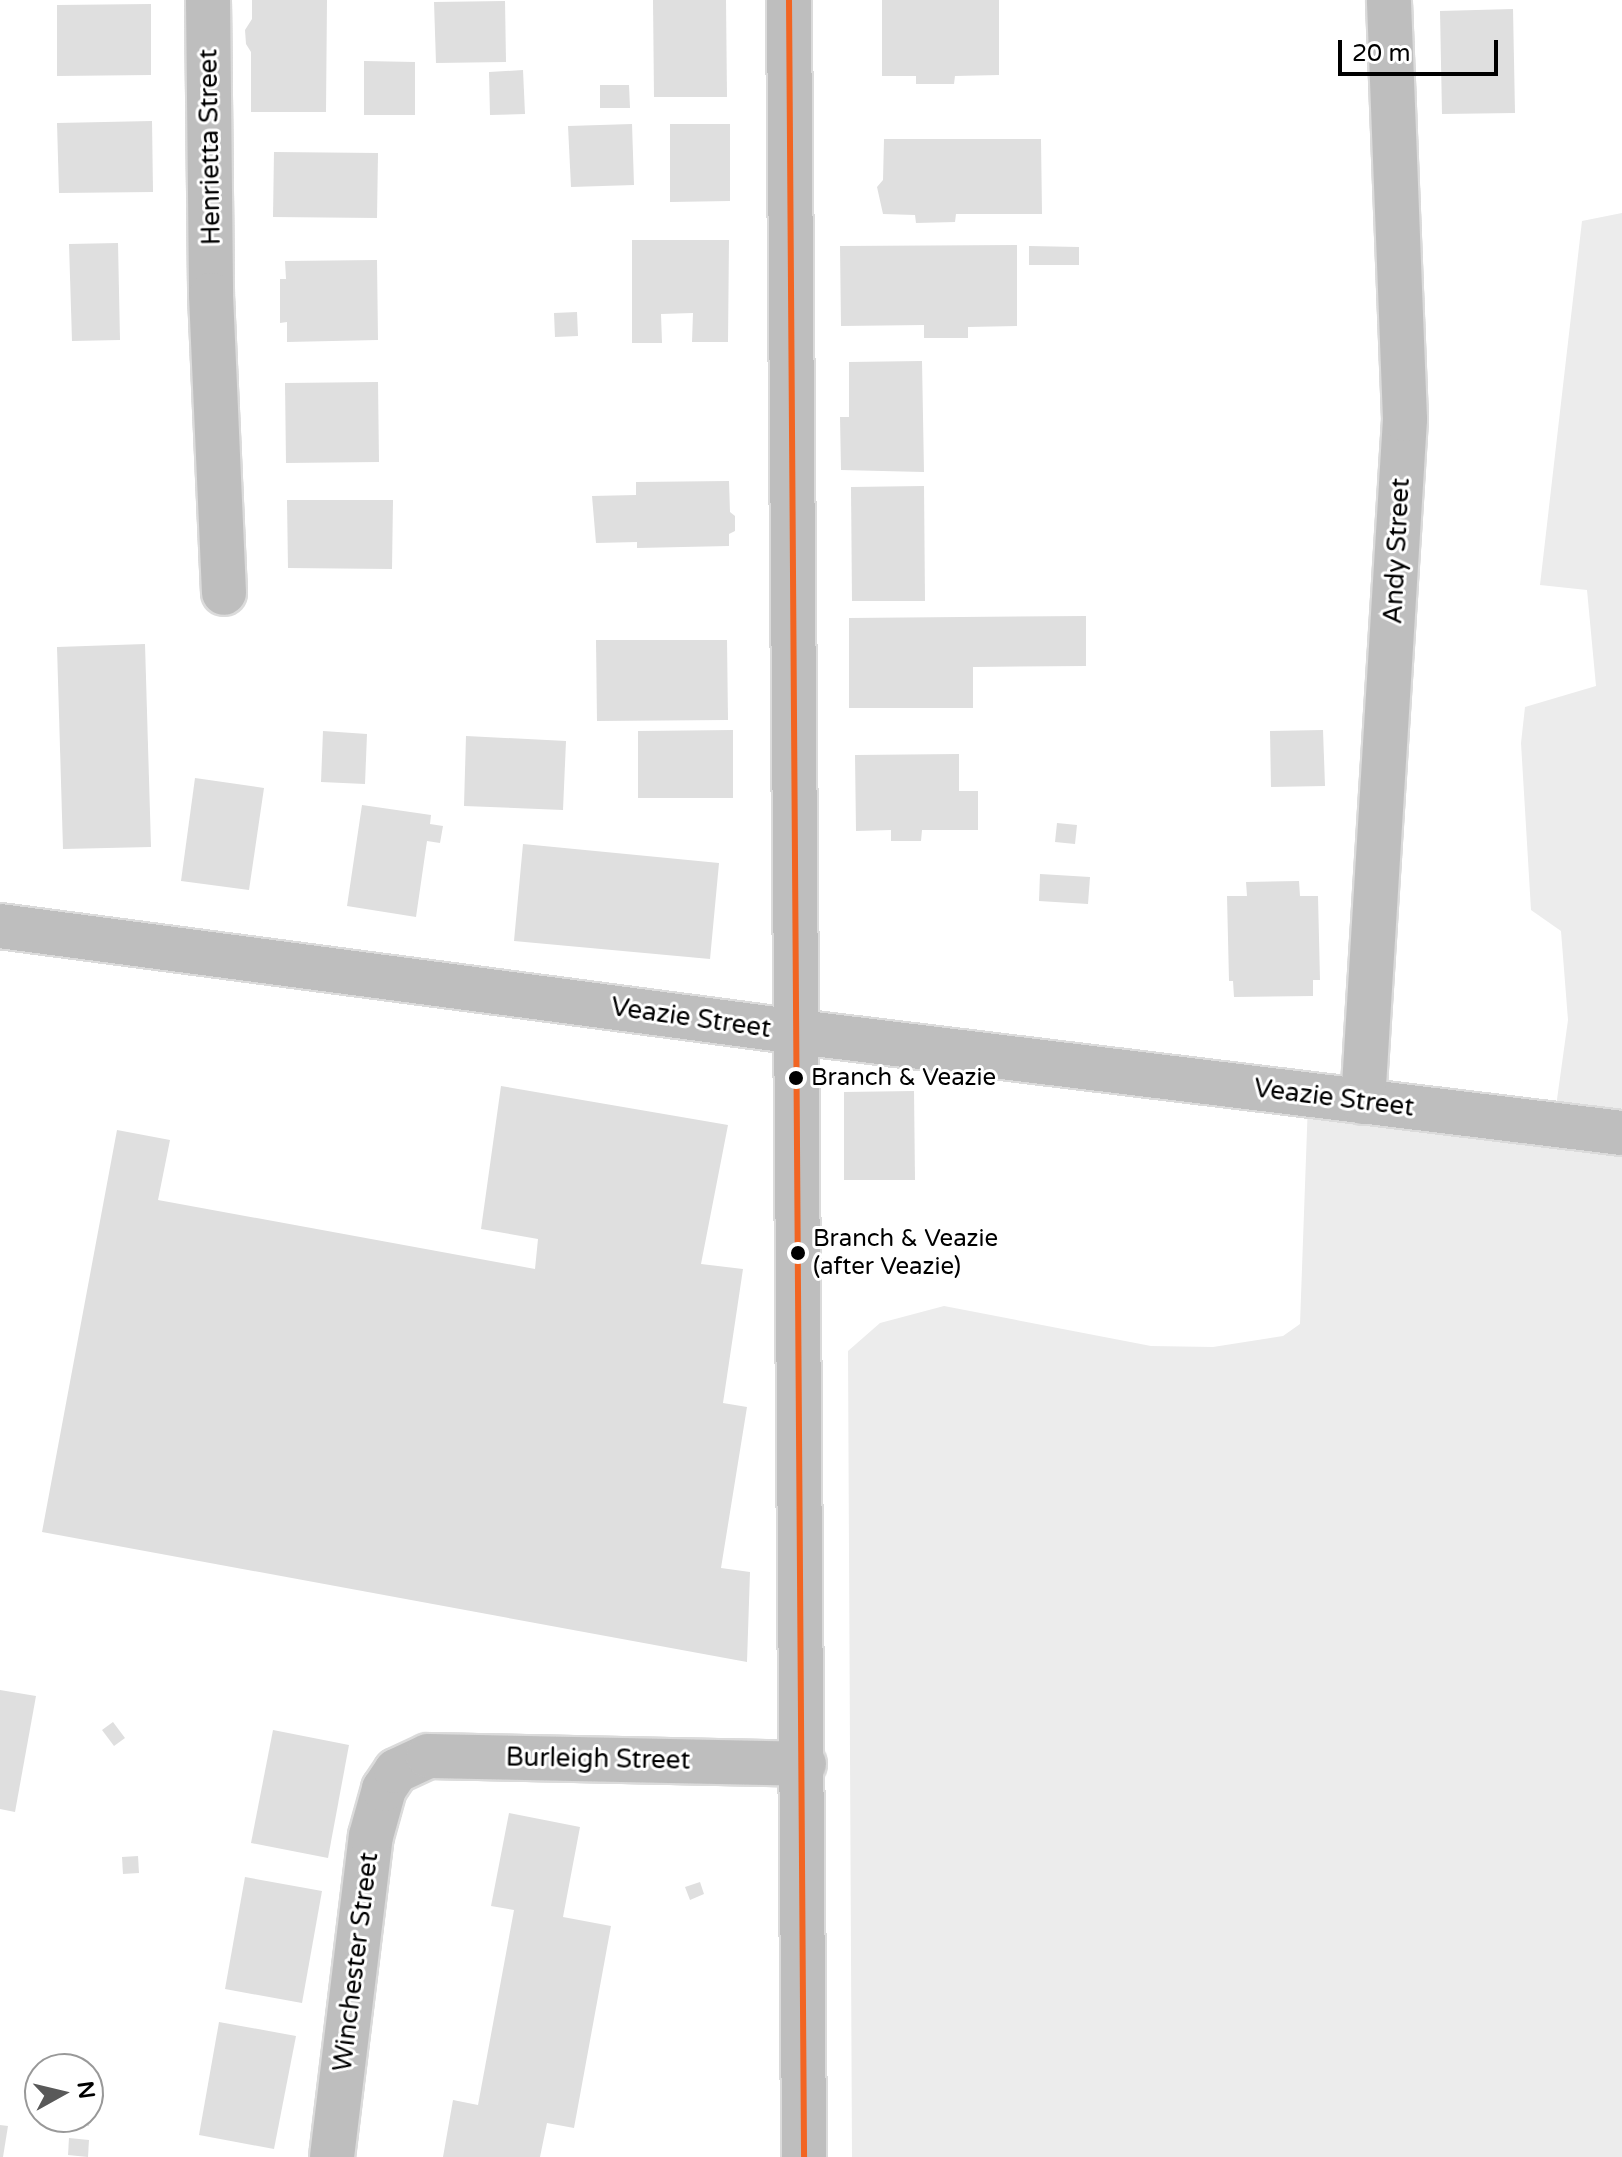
<!DOCTYPE html>
<html>
<head>
<meta charset="utf-8">
<style>
	body { margin:0 }
	#map { position:relative; width:1622px; height:2157px; overflow:hidden; background:#fff; font-family:"Varela Round",sans-serif }
	div>[style] { position:absolute }
	.green>* { inset:0; background:#ececec }
	.building>* { inset:0; background:#dfdfdf }
	.roads { filter:drop-shadow(2px 0 #dbdbdb) drop-shadow(-2px 0 #dbdbdb) drop-shadow(0 2px #dbdbdb) drop-shadow(0 -2px #dbdbdb) }
	.minor>* { height:44px; margin:-22px; padding:0 22px; transform-origin:22px; border-radius:22px; background:#bebebe }
	.major>* { height:44px; margin:-22px; padding:0 22px; transform-origin:22px; border-radius:22px; background:#bebebe }
	.bus-1>* { height:6px; margin:-3px; padding:0 3px; transform-origin:3px; border-radius:3px; background:#f26522 }
	.dots>* { width:22px; height:22px; translate:-50% -50%; box-sizing:border-box; border:4px solid #fff; border-radius:50% }
	span { translate:-50% -50%; white-space:nowrap; text-align:center; line-height:1.15; -webkit-text-stroke:6px #fff; paint-order:stroke }
	.bus-label { font-size:24px; color:#000 }
	.left { translate:0 -50%; text-align:left }
	.street-label { font-size:26px; color:#000 }
	.north { position:absolute; left:24px; top:2053px; width:80px; height:80px; box-sizing:border-box; background:#fff; border:2px solid #999; border-radius:50%; rotate:82deg; font-size:22px; font-weight:700; line-height:32px; text-align:center; color:#000 }
	.north::after { content:''; display:block; margin:auto; width:28px; height:36px; background:#595959; clip-path:polygon(50% 0,100% 100%,50% 72%,0 100%) }
	.scale { position:absolute; left:1338px; top:40px; width:160px; height:36px; box-sizing:border-box; border:4px solid #000; border-top:0; padding-left:10px; font-size:24px; line-height:28px; white-space:nowrap; color:#000; -webkit-text-stroke:6px #fff; paint-order:stroke }
</style>
</head>
<body>
<div id="map">
	<div class="green">
		<i style="clip-path:polygon(1622px 213px,1622px 2157px,852px 2157px,848px 1351px,880px 1323px,944px 1306px,1151px 1346px,1213px 1347px,1283px 1336px,1300px 1324px,1308px 1102px,1554px 1121px,1568px 1020px,1561px 931px,1531px 910px,1521px 743px,1525px 707px,1596px 686px,1587px 590px,1540px 585px,1582px 221px)"></i>
	</div>
	<div class="building">
		<i style="clip-path:polygon(252px 0,327px 0,326px 112px,251px 112px,251px 52px,246px 44px,245px 30px,252px 19px)"></i>
		<i style="clip-path:polygon(653px 0,726px 0,727px 97px,654px 97px)"></i>
		<i style="clip-path:polygon(882px 0,999px 0,999px 75px,955px 76px,954px 84px,916px 84px,916px 76px,882px 76px)"></i>
		<i style="clip-path:polygon(505px 1px,506px 62px,436px 63px,434px 2px)"></i>
		<i style="clip-path:polygon(151px 4px,151px 75px,57px 76px,57px 5px)"></i>
		<i style="clip-path:polygon(1513px 9px,1515px 113px,1442px 114px,1440px 11px)"></i>
		<i style="clip-path:polygon(364px 61px,415px 62px,415px 115px,364px 115px)"></i>
		<i style="clip-path:polygon(523px 70px,525px 114px,490px 115px,489px 72px)"></i>
		<i style="clip-path:polygon(600px 85px,629px 85px,630px 108px,600px 108px)"></i>
		<i style="clip-path:polygon(152px 121px,153px 192px,59px 193px,57px 123px)"></i>
		<i style="clip-path:polygon(632px 124px,634px 185px,571px 187px,568px 126px)"></i>
		<i style="clip-path:polygon(670px 124px,730px 124px,730px 201px,670px 202px)"></i>
		<i style="clip-path:polygon(884px 139px,1041px 139px,1042px 214px,956px 214px,955px 222px,916px 223px,915px 215px,883px 214px,877px 187px,883px 180px)"></i>
		<i style="clip-path:polygon(274px 152px,378px 153px,377px 218px,273px 217px)"></i>
		<i style="clip-path:polygon(632px 240px,729px 240px,728px 342px,692px 342px,693px 313px,661px 314px,662px 343px,632px 343px)"></i>
		<i style="clip-path:polygon(118px 243px,120px 340px,72px 341px,69px 244px)"></i>
		<i style="clip-path:polygon(1017px 245px,1017px 326px,968px 327px,968px 338px,924px 338px,924px 325px,841px 326px,840px 246px)"></i>
		<i style="clip-path:polygon(1029px 246px,1079px 247px,1079px 265px,1029px 265px)"></i>
		<i style="clip-path:polygon(377px 260px,378px 340px,287px 342px,287px 322px,280px 323px,280px 279px,286px 279px,285px 261px)"></i>
		<i style="clip-path:polygon(577px 312px,578px 336px,555px 337px,554px 313px)"></i>
		<i style="clip-path:polygon(922px 361px,924px 472px,841px 470px,840px 417px,849px 417px,849px 362px)"></i>
		<i style="clip-path:polygon(378px 382px,379px 462px,286px 463px,285px 383px)"></i>
		<i style="clip-path:polygon(729px 481px,730px 512px,735px 516px,735px 531px,729px 534px,729px 546px,637px 548px,637px 542px,596px 543px,592px 496px,636px 495px,636px 482px)"></i>
		<i style="clip-path:polygon(924px 486px,925px 601px,852px 601px,851px 487px)"></i>
		<i style="clip-path:polygon(287px 500px,393px 500px,392px 569px,288px 568px)"></i>
		<i style="clip-path:polygon(1086px 616px,1086px 666px,973px 667px,973px 708px,849px 708px,849px 618px)"></i>
		<i style="clip-path:polygon(596px 640px,727px 640px,728px 720px,597px 721px)"></i>
		<i style="clip-path:polygon(145px 644px,151px 847px,63px 849px,57px 647px)"></i>
		<i style="clip-path:polygon(733px 730px,733px 798px,638px 798px,638px 731px)"></i>
		<i style="clip-path:polygon(1323px 730px,1325px 786px,1271px 787px,1270px 731px)"></i>
		<i style="clip-path:polygon(323px 731px,367px 734px,365px 784px,321px 782px)"></i>
		<i style="clip-path:polygon(466px 736px,566px 741px,563px 810px,464px 806px)"></i>
		<i style="clip-path:polygon(959px 754px,959px 791px,978px 791px,978px 830px,922px 830px,921px 841px,891px 841px,891px 830px,856px 831px,855px 755px)"></i>
		<i style="clip-path:polygon(195px 778px,264px 788px,249px 890px,181px 881px)"></i>
		<i style="clip-path:polygon(362px 805px,431px 815px,430px 824px,443px 826px,440px 843px,427px 841px,416px 917px,347px 906px)"></i>
		<i style="clip-path:polygon(1057px 823px,1077px 825px,1075px 844px,1055px 842px)"></i>
		<i style="clip-path:polygon(523px 844px,719px 863px,710px 959px,514px 941px)"></i>
		<i style="clip-path:polygon(1040px 874px,1090px 877px,1088px 904px,1039px 901px)"></i>
		<i style="clip-path:polygon(1299px 881px,1300px 896px,1318px 896px,1320px 980px,1313px 980px,1313px 996px,1234px 997px,1233px 981px,1229px 981px,1227px 896px,1247px 896px,1246px 882px)"></i>
		<i style="clip-path:polygon(501px 1086px,728px 1125px,701px 1264px,743px 1269px,723px 1403px,747px 1407px,721px 1568px,750px 1572px,747px 1662px,42px 1532px,117px 1130px,170px 1140px,158px 1200px,535px 1269px,538px 1239px,481px 1229px)"></i>
		<i style="clip-path:polygon(914px 1091px,915px 1180px,844px 1180px,844px 1092px)"></i>
		<i style="clip-path:polygon(0 1690px,36px 1696px,15px 1812px,0 1809px)"></i>
		<i style="clip-path:polygon(113px 1722px,125px 1738px,114px 1746px,102px 1730px)"></i>
		<i style="clip-path:polygon(273px 1730px,349px 1745px,328px 1858px,251px 1843px)"></i>
		<i style="clip-path:polygon(509px 1813px,580px 1827px,563px 1917px,611px 1926px,574px 2128px,547px 2123px,540px 2157px,443px 2157px,453px 2100px,478px 2105px,514px 1910px,491px 1906px)"></i>
		<i style="clip-path:polygon(138px 1856px,139px 1873px,123px 1874px,122px 1857px)"></i>
		<i style="clip-path:polygon(245px 1877px,322px 1891px,302px 2003px,225px 1989px)"></i>
		<i style="clip-path:polygon(700px 1882px,704px 1894px,690px 1900px,685px 1887px)"></i>
		<i style="clip-path:polygon(219px 2022px,296px 2036px,274px 2149px,199px 2135px)"></i>
		<i style="clip-path:polygon(70px 2117px,90px 2117px,89px 2126px,70px 2125px)"></i>
		<i style="clip-path:polygon(0 2125px,8px 2126px,3px 2157px,0 2157px)"></i>
		<i style="clip-path:polygon(69px 2138px,89px 2140px,88px 2157px,68px 2155px)"></i>
	</div>
	<div class="roads">
		<div class="minor">
			<i style="left:208px;top:0;width:295px;rotate:89.4deg"></i>
			<i style="left:211px;top:295px;width:298px;rotate:87.5deg"></i>
			<i style="left:0;top:926px;width:805px;rotate:7.57deg"></i>
			<i style="left:798px;top:1032px;width:830px;rotate:6.99deg"></i>
			<i style="left:1363px;top:1102px;width:684px;rotate:-86.48deg"></i>
			<i style="left:1405px;top:419px;width:419px;rotate:-92.2deg"></i>
			<i style="left:332px;top:2157px;width:323px;rotate:-83.1deg"></i>
			<i style="left:371px;top:1836px;width:49px;rotate:-74.5deg"></i>
			<i style="left:384px;top:1789px;width:22px;rotate:-56deg"></i>
			<i style="left:396px;top:1771px;width:35px;rotate:-25deg"></i>
			<i style="left:428px;top:1756px;width:376px;rotate:1.2deg"></i>
		</div>
		<div class="major">
			<i style="left:789px;top:0;width:2157px;rotate:89.6deg"></i>
		</div>
	</div>
	<div class="bus-1">
		<i style="left:789px;top:0;width:2157px;rotate:89.6deg"></i>
	</div>
	<div class="dots">
		<i style="left:796px;top:1078px;background:#000"></i>
		<i style="left:798px;top:1253px;background:#000"></i>
	</div>
	<div class="bus-label">
		<span class="left" style="left:811px;top:1078px">Branch &amp; Veazie</span>
		<span class="left" style="left:813px;top:1253px">Branch &amp; Veazie<br>(after Veazie)</span>
	</div>
	<div class="street-label">
		<span style="left:210px;top:147px;rotate:-91deg">Henrietta Street</span>
		<span style="left:1397px;top:551px;rotate:-87deg">Andy Street</span>
		<span style="left:691px;top:1018px;rotate:8deg">Veazie Street</span>
		<span style="left:1334px;top:1098px;rotate:7deg">Veazie Street</span>
		<span style="left:598px;top:1759px;rotate:1deg">Burleigh Street</span>
		<span style="left:356px;top:1962px;rotate:-83deg">Winchester Street</span>
	</div>
	<div class="north">N</div>
	<div class="scale">20 m</div>
</div>
</body>
</html>
